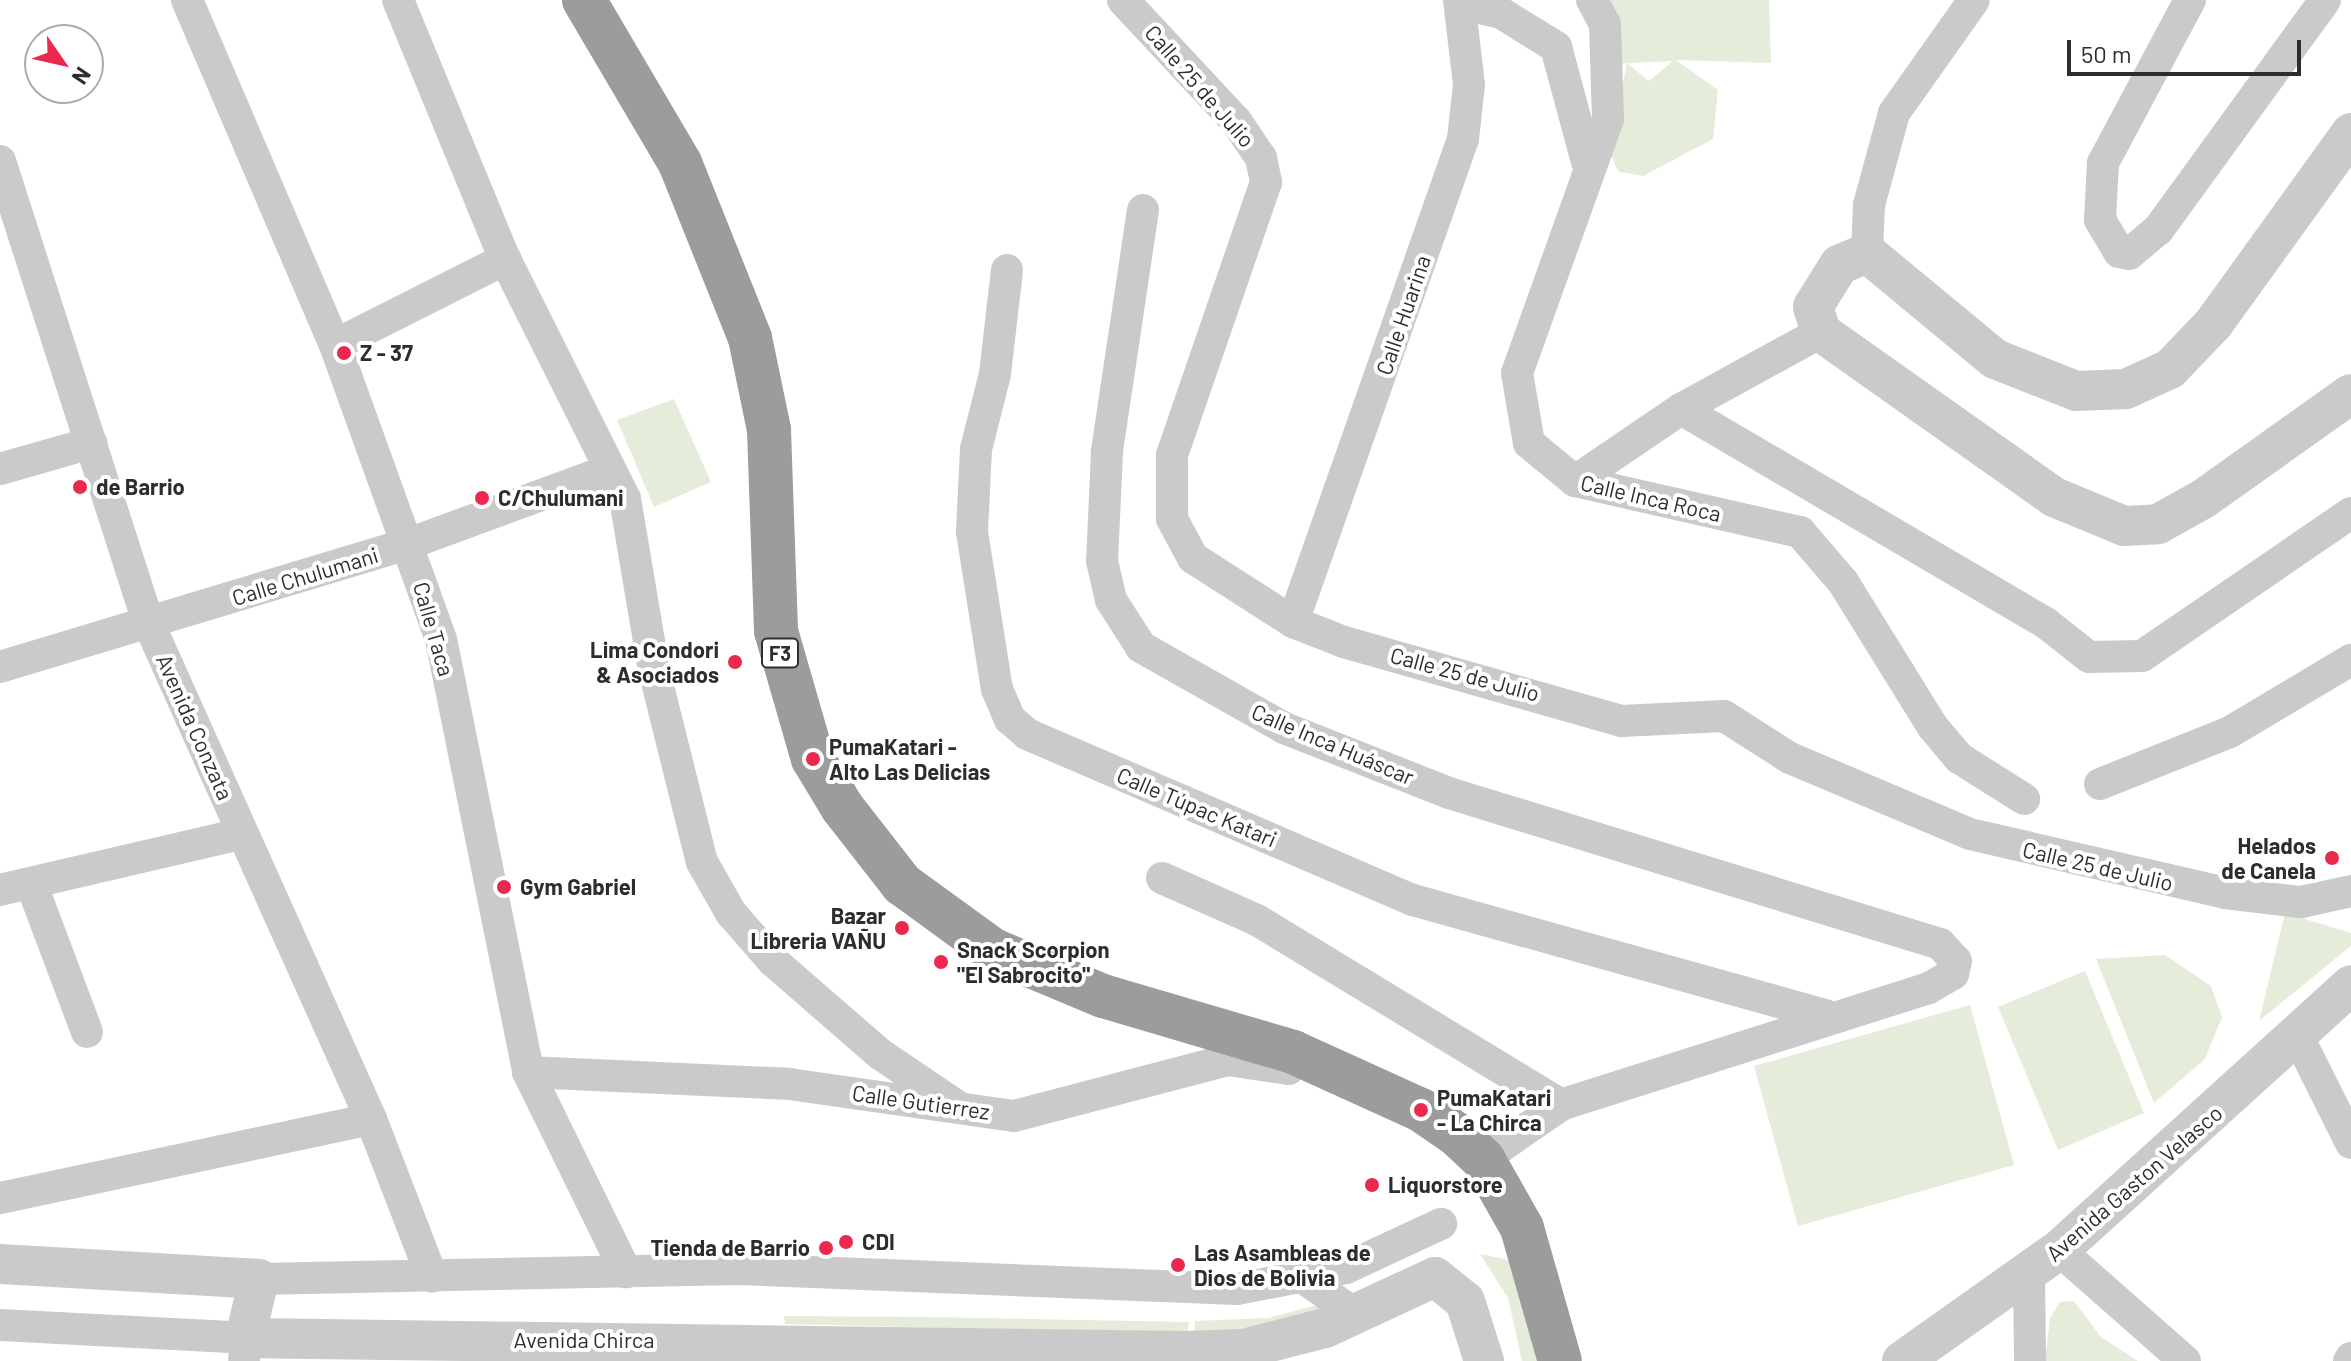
<!DOCTYPE html>
<html>
<head>
<meta charset="utf-8">
<style>
	body { margin:0 }
	#map { position:relative; width:2351px; height:1361px; overflow:hidden; background:#fff; font-family:Barlow,sans-serif }
	div>[style] { position:absolute }
	.green>* { inset:0; background:#e6ecda }
	.minor>* { height:32px; margin:-16px; padding:0 16px; transform-origin:16px; border-radius:16px; background:#cacaca }
	.tertiary>* { height:40px; margin:-20px; padding:0 20px; transform-origin:20px; border-radius:20px; background:#cacaca }
	.trunk>* { height:44px; margin:-22px; padding:0 22px; transform-origin:22px; border-radius:22px; background:#9c9c9c }
	.dots>* { width:22px; height:22px; translate:-50% -50%; box-sizing:border-box; border:4px solid #fff; border-radius:50% }
	span { translate:-50% -50%; white-space:nowrap; text-align:center; line-height:1.15; -webkit-text-stroke:8px #fff; paint-order:stroke }
	.shield-label span { padding:2px 6px; background:#fff; border:2px solid; border-radius:6px; -webkit-text-stroke-width:0 }
	.shield-label { font-size:20px; color:#2d2d2d; font-weight:700 }
	.street-label { font-size:22px; color:#2d2d2d }
	.poi-label { font-size:22px; color:#2d2d2d; font-weight:700 }
	.left { translate:0 -50%; text-align:left }
	.right { translate:-100% -50%; text-align:right }
	.north { position:absolute; left:24px; top:24px; width:80px; height:80px; box-sizing:border-box; background:#fff; border:2px solid #ababab; border-radius:50%; rotate:124deg; font-size:22px; font-weight:700; line-height:32px; text-align:center; color:#2d2d2d }
	.north::after { content:''; display:block; margin:auto; width:28px; height:36px; background:#eb294f; clip-path:polygon(50% 0,100% 100%,50% 72%,0 100%) }
	.scale { position:absolute; left:2067px; top:40px; width:234px; height:36px; box-sizing:border-box; border:4px solid #2d2d2d; border-top:0; padding-left:10px; font-size:24px; line-height:28px; white-space:nowrap; color:#2d2d2d; -webkit-text-stroke:6px #fff; paint-order:stroke }
</style>
</head>
<body>
<div id="map">
	<div class="green">
		<i style="clip-path:polygon(evenodd,1603px 0,1769px 0,1771px 63px,1676px 60px,1718px 90px,1713px 139px,1643px 176px,1619px 172px,1609px 152px,1627px 63px,1611px 64px,1603px 0,1673px 61px,1649px 81px,1628px 64px,1629px 63px,1673px 61px)"></i>
		<i style="clip-path:polygon(674px 399px,711px 482px,654px 507px,617px 420px)"></i>
		<i style="clip-path:polygon(2285px 913px,2351px 933px,2351px 946px,2259px 1021px)"></i>
		<i style="clip-path:polygon(2165px 955px,2211px 986px,2222px 1017px,2205px 1059px,2154px 1103px,2096px 959px)"></i>
		<i style="clip-path:polygon(2085px 971px,2144px 1113px,2058px 1150px,1998px 1007px)"></i>
		<i style="clip-path:polygon(1970px 1005px,2014px 1165px,1798px 1226px,1754px 1066px)"></i>
		<i style="clip-path:polygon(1480px 1254px,1509px 1260px,1540px 1361px,1522px 1361px,1508px 1298px)"></i>
		<i style="clip-path:polygon(1364px 1292px,1313px 1320px,1194px 1336px,1195px 1321px,1268px 1318px)"></i>
		<i style="clip-path:polygon(2074px 1301px,2101px 1337px,2138px 1361px,2045px 1361px,2050px 1318px,2060px 1302px)"></i>
		<i style="clip-path:polygon(784px 1316px,926px 1317px,1189px 1322px,1187px 1334px,785px 1324px)"></i>
	</div>
	<div class="minor">
		<i style="left:187px;top:0;width:375px;rotate:66.8deg"></i>
		<i style="left:335px;top:345px;width:313px;rotate:70.2deg"></i>
		<i style="left:441px;top:639px;width:442px;rotate:78.6deg"></i>
		<i style="left:528px;top:1072px;width:223px;rotate:63.9deg"></i>
		<i style="left:398px;top:0;width:280px;rotate:67.6deg"></i>
		<i style="left:505px;top:259px;width:268px;rotate:63.4deg"></i>
		<i style="left:625px;top:499px;width:173px;rotate:80.4deg"></i>
		<i style="left:654px;top:670px;width:198px;rotate:76deg"></i>
		<i style="left:702px;top:862px;width:59px;rotate:60.4deg"></i>
		<i style="left:731px;top:913px;width:64px;rotate:48.8deg"></i>
		<i style="left:773px;top:961px;width:142px;rotate:41deg"></i>
		<i style="left:880px;top:1054px;width:93px;rotate:34deg"></i>
		<i style="left:1123px;top:0;width:166px;rotate:47deg"></i>
		<i style="left:1236px;top:121px;width:45px;rotate:56deg"></i>
		<i style="left:1261px;top:158px;width:25px;rotate:78deg"></i>
		<i style="left:1266px;top:182px;width:289px;rotate:109deg"></i>
		<i style="left:1172px;top:455px;width:64px;rotate:90deg"></i>
		<i style="left:1172px;top:519px;width:44px;rotate:61.7deg"></i>
		<i style="left:1193px;top:558px;width:119px;rotate:32.6deg"></i>
		<i style="left:1293px;top:622px;width:55px;rotate:21.4deg"></i>
		<i style="left:1344px;top:642px;width:288px;rotate:15.9deg"></i>
		<i style="left:1621px;top:721px;width:103px;rotate:-2.8deg"></i>
		<i style="left:1724px;top:716px;width:78px;rotate:32.5deg"></i>
		<i style="left:1790px;top:758px;width:195px;rotate:22.9deg"></i>
		<i style="left:1970px;top:834px;width:262px;rotate:13deg"></i>
		<i style="left:2225px;top:893px;width:77px;rotate:6.8deg"></i>
		<i style="left:2301px;top:902px;width:51px;rotate:-12.4deg"></i>
		<i style="left:1592px;top:0;width:27px;rotate:62deg"></i>
		<i style="left:1605px;top:24px;width:95px;rotate:88.2deg"></i>
		<i style="left:1608px;top:119px;width:270px;rotate:109.7deg"></i>
		<i style="left:1517px;top:373px;width:71px;rotate:80.3deg"></i>
		<i style="left:1529px;top:443px;width:60px;rotate:39.6deg"></i>
		<i style="left:1575px;top:481px;width:231px;rotate:12.8deg"></i>
		<i style="left:1800px;top:532px;width:66px;rotate:49.3deg"></i>
		<i style="left:1843px;top:582px;width:171px;rotate:58.2deg"></i>
		<i style="left:1933px;top:727px;width:40px;rotate:50deg"></i>
		<i style="left:1959px;top:758px;width:77px;rotate:32.2deg"></i>
		<i style="left:2190px;top:0;width:185px;rotate:118.1deg"></i>
		<i style="left:2103px;top:163px;width:57px;rotate:93deg"></i>
		<i style="left:2100px;top:220px;width:37px;rotate:59deg"></i>
		<i style="left:2119px;top:252px;width:10px;rotate:11deg"></i>
		<i style="left:2129px;top:254px;width:38px;rotate:-40deg"></i>
		<i style="left:2158px;top:230px;width:284px;rotate:-54deg"></i>
		<i style="left:1461px;top:4px;width:41px;rotate:12.7deg"></i>
		<i style="left:1501px;top:13px;width:65px;rotate:31.7deg"></i>
		<i style="left:1556px;top:47px;width:119px;rotate:74.9deg"></i>
		<i style="left:0;top:161px;width:486px;rotate:72.2deg"></i>
		<i style="left:149px;top:624px;width:543px;rotate:65.84deg"></i>
		<i style="left:371px;top:1119px;width:169px;rotate:68.9deg"></i>
		<i style="left:1143px;top:210px;width:245px;rotate:98.5deg"></i>
		<i style="left:1107px;top:452px;width:109px;rotate:92.6deg"></i>
		<i style="left:1102px;top:561px;width:40px;rotate:77deg"></i>
		<i style="left:1111px;top:600px;width:56px;rotate:57.4deg"></i>
		<i style="left:1141px;top:647px;width:164px;rotate:29.5deg"></i>
		<i style="left:1284px;top:728px;width:177px;rotate:21.5deg"></i>
		<i style="left:1449px;top:793px;width:514px;rotate:17.09deg"></i>
		<i style="left:1940px;top:944px;width:23px;rotate:47deg"></i>
		<i style="left:1956px;top:961px;width:13px;rotate:103deg"></i>
		<i style="left:1953px;top:974px;width:28px;rotate:150deg"></i>
		<i style="left:1929px;top:988px;width:386px;rotate:162.4deg"></i>
		<i style="left:1561px;top:1105px;width:95px;rotate:145.3deg"></i>
		<i style="left:1867px;top:253px;width:48px;rotate:-87.6deg"></i>
		<i style="left:1869px;top:205px;width:95px;rotate:-74.8deg"></i>
		<i style="left:1894px;top:113px;width:138px;rotate:-54.7deg"></i>
		<i style="left:1007px;top:270px;width:105px;rotate:96.6deg"></i>
		<i style="left:995px;top:374px;width:77px;rotate:104.2deg"></i>
		<i style="left:976px;top:449px;width:83px;rotate:92.8deg"></i>
		<i style="left:972px;top:532px;width:159px;rotate:81deg"></i>
		<i style="left:997px;top:689px;width:33px;rotate:67deg"></i>
		<i style="left:1010px;top:719px;width:23px;rotate:41deg"></i>
		<i style="left:1027px;top:734px;width:420px;rotate:23.3deg"></i>
		<i style="left:1413px;top:900px;width:429px;rotate:15.6deg"></i>
		<i style="left:335px;top:345px;width:191px;rotate:-26.8deg"></i>
		<i style="left:1681px;top:409px;width:424px;rotate:30.4deg"></i>
		<i style="left:2047px;top:624px;width:53px;rotate:38.2deg"></i>
		<i style="left:2089px;top:657px;width:53px;rotate:-1.1deg"></i>
		<i style="left:2142px;top:656px;width:253px;rotate:-34.4deg"></i>
		<i style="left:0;top:469px;width:95px;rotate:-15.9deg"></i>
		<i style="left:1575px;top:481px;width:128px;rotate:-34.2deg"></i>
		<i style="left:1681px;top:409px;width:160px;rotate:-28.8deg"></i>
		<i style="left:1293px;top:622px;width:512px;rotate:-70.61deg"></i>
		<i style="left:1463px;top:139px;width:54px;rotate:-83.7deg"></i>
		<i style="left:1469px;top:85px;width:86px;rotate:-96.7deg"></i>
		<i style="left:0;top:667px;width:426px;rotate:-16.8deg"></i>
		<i style="left:408px;top:544px;width:211px;rotate:-20.2deg"></i>
		<i style="left:2100px;top:784px;width:140px;rotate:-21.8deg"></i>
		<i style="left:2230px;top:732px;width:141px;rotate:-30.8deg"></i>
		<i style="left:1162px;top:878px;width:104px;rotate:23.9deg"></i>
		<i style="left:1257px;top:920px;width:356px;rotate:31.3deg"></i>
		<i style="left:31px;top:883px;width:159px;rotate:69.4deg"></i>
		<i style="left:0;top:890px;width:247px;rotate:-13.1deg"></i>
		<i style="left:2299px;top:1039px;width:116px;rotate:63.4deg"></i>
		<i style="left:528px;top:1072px;width:261px;rotate:2.6deg"></i>
		<i style="left:789px;top:1084px;width:227px;rotate:8.1deg"></i>
		<i style="left:1014px;top:1116px;width:221px;rotate:-14.7deg"></i>
		<i style="left:1228px;top:1060px;width:61px;rotate:8.5deg"></i>
		<i style="left:1288px;top:1069px;width:10px;rotate:-73deg"></i>
		<i style="left:0;top:1198px;width:379px;rotate:-12deg"></i>
		<i style="left:2059px;top:1250px;width:168px;rotate:41.4deg"></i>
		<i style="left:2029px;top:1275px;width:86px;rotate:89.3deg"></i>
		<i style="left:1302px;top:1277px;width:63px;rotate:34.7deg"></i>
		<i style="left:259px;top:1279px;width:479px;rotate:-1.2deg"></i>
		<i style="left:738px;top:1269px;width:499px;rotate:2.3deg"></i>
		<i style="left:1237px;top:1289px;width:111px;rotate:-10.9deg"></i>
		<i style="left:1346px;top:1268px;width:105px;rotate:-24.9deg"></i>
		<i style="left:0;top:1325px;width:245px;rotate:3deg"></i>
		<i style="left:245px;top:1338px;width:23px;rotate:92deg"></i>
		<i style="left:2349px;top:1361px;width:4px;rotate:-56deg"></i>
	</div>
	<div class="tertiary">
		<i style="left:2351px;top:133px;width:234px;rotate:125.8deg"></i>
		<i style="left:2214px;top:323px;width:64px;rotate:133.7deg"></i>
		<i style="left:2170px;top:369px;width:48px;rotate:155.6deg"></i>
		<i style="left:2126px;top:389px;width:50px;rotate:177.7deg"></i>
		<i style="left:2076px;top:391px;width:87px;rotate:-158.4deg"></i>
		<i style="left:1995px;top:359px;width:166px;rotate:-140.4deg"></i>
		<i style="left:1867px;top:253px;width:30px;rotate:157deg"></i>
		<i style="left:1839px;top:265px;width:49px;rotate:121.8deg"></i>
		<i style="left:1813px;top:307px;width:26px;rotate:72deg"></i>
		<i style="left:1821px;top:332px;width:286px;rotate:35.3deg"></i>
		<i style="left:2054px;top:497px;width:76px;rotate:22.5deg"></i>
		<i style="left:2124px;top:526px;width:34px;rotate:-3deg"></i>
		<i style="left:2158px;top:524px;width:51px;rotate:-29.1deg"></i>
		<i style="left:2203px;top:499px;width:181px;rotate:-35.4deg"></i>
		<i style="left:0;top:1264px;width:259px;rotate:3.3deg"></i>
		<i style="left:259px;top:1279px;width:61px;rotate:103.3deg"></i>
		<i style="left:245px;top:1338px;width:940px;rotate:0.79deg"></i>
		<i style="left:1185px;top:1351px;width:58px;rotate:-2deg"></i>
		<i style="left:1243px;top:1349px;width:85px;rotate:-14.4deg"></i>
		<i style="left:1325px;top:1328px;width:121px;rotate:-24.9deg"></i>
		<i style="left:1435px;top:1277px;width:38px;rotate:39deg"></i>
		<i style="left:1465px;top:1301px;width:63px;rotate:72.4deg"></i>
		<i style="left:1902px;top:1361px;width:192px;rotate:-35.3deg"></i>
		<i style="left:2059px;top:1250px;width:394px;rotate:-42.2deg"></i>
	</div>
	<div class="trunk">
		<i style="left:584px;top:0;width:189px;rotate:59.5deg"></i>
		<i style="left:680px;top:163px;width:188px;rotate:68.2deg"></i>
		<i style="left:750px;top:338px;width:94px;rotate:78.3deg"></i>
		<i style="left:769px;top:430px;width:201px;rotate:88deg"></i>
		<i style="left:776px;top:631px;width:133px;rotate:73.9deg"></i>
		<i style="left:813px;top:759px;width:56px;rotate:58.9deg"></i>
		<i style="left:842px;top:807px;width:98px;rotate:52.1deg"></i>
		<i style="left:902px;top:884px;width:112px;rotate:36deg"></i>
		<i style="left:993px;top:950px;width:119px;rotate:22.7deg"></i>
		<i style="left:1103px;top:996px;width:198px;rotate:16.4deg"></i>
		<i style="left:1293px;top:1052px;width:141px;rotate:24.4deg"></i>
		<i style="left:1421px;top:1110px;width:42px;rotate:34.4deg"></i>
		<i style="left:1456px;top:1134px;width:37px;rotate:43deg"></i>
		<i style="left:1483px;top:1159px;width:79px;rotate:60.5deg"></i>
		<i style="left:1522px;top:1228px;width:138px;rotate:74.1deg"></i>
	</div>
	<div class="dots">
		<i style="left:344px;top:353px;background:#eb294f"></i>
		<i style="left:80px;top:487px;background:#eb294f"></i>
		<i style="left:482px;top:498px;background:#eb294f"></i>
		<i style="left:735px;top:662px;background:#eb294f"></i>
		<i style="left:813px;top:759px;background:#eb294f"></i>
		<i style="left:2332px;top:858px;background:#eb294f"></i>
		<i style="left:504px;top:887px;background:#eb294f"></i>
		<i style="left:902px;top:928px;background:#eb294f"></i>
		<i style="left:941px;top:962px;background:#eb294f"></i>
		<i style="left:1421px;top:1110px;background:#eb294f"></i>
		<i style="left:1372px;top:1185px;background:#eb294f"></i>
		<i style="left:846px;top:1242px;background:#eb294f"></i>
		<i style="left:826px;top:1248px;background:#eb294f"></i>
		<i style="left:1178px;top:1265px;background:#eb294f"></i>
	</div>
	<div class="shield-label">
		<span style="left:780px;top:653px">F3</span>
	</div>
	<div class="street-label">
		<span style="left:1200px;top:86px;rotate:49deg">Calle 25 de Julio</span>
		<span style="left:1403px;top:315px;rotate:-71deg">Calle Huarina</span>
		<span style="left:1651px;top:498px;rotate:13deg">Calle Inca Roca</span>
		<span style="left:305px;top:576px;rotate:-17deg">Calle Chulumani</span>
		<span style="left:434px;top:629px;rotate:74deg">Calle Taca</span>
		<span style="left:1465px;top:674px;rotate:15deg">Calle 25 de Julio</span>
		<span style="left:195px;top:727px;rotate:66deg">Avenida Conzata</span>
		<span style="left:1333px;top:744px;rotate:23deg">Calle Inca Huáscar</span>
		<span style="left:1197px;top:807px;rotate:23deg">Calle Túpac Katari</span>
		<span style="left:2098px;top:866px;rotate:13deg">Calle 25 de Julio</span>
		<span style="left:921px;top:1102px;rotate:8deg">Calle Gutierrez</span>
		<span style="left:2134px;top:1183px;rotate:-41deg">Avenida Gaston Velasco</span>
		<span style="left:584px;top:1340px">Avenida Chirca</span>
	</div>
	<div class="poi-label">
		<span class="left" style="left:360px;top:353px">Z - 37</span>
		<span class="left" style="left:96px;top:487px">de Barrio</span>
		<span class="left" style="left:498px;top:498px">C/Chulumani</span>
		<span class="right" style="left:719px;top:662px">Lima Condori<br>&amp; Asociados</span>
		<span class="left" style="left:829px;top:759px">PumaKatari -<br>Alto Las Delicias</span>
		<span class="right" style="left:2316px;top:858px">Helados<br>de Canela</span>
		<span class="left" style="left:520px;top:887px">Gym Gabriel</span>
		<span class="right" style="left:886px;top:928px">Bazar<br>Libreria VAÑU</span>
		<span class="left" style="left:957px;top:962px">Snack Scorpion<br>"El Sabrocito"</span>
		<span class="left" style="left:1437px;top:1110px">PumaKatari<br>- La Chirca</span>
		<span class="left" style="left:1388px;top:1185px">Liquorstore</span>
		<span class="left" style="left:862px;top:1242px">CDI</span>
		<span class="right" style="left:810px;top:1248px">Tienda de Barrio</span>
		<span class="left" style="left:1194px;top:1265px">Las Asambleas de<br>Dios de Bolivia</span>
	</div>
	<div class="north">N</div>
	<div class="scale">50 m</div>
</div>
</body>
</html>
